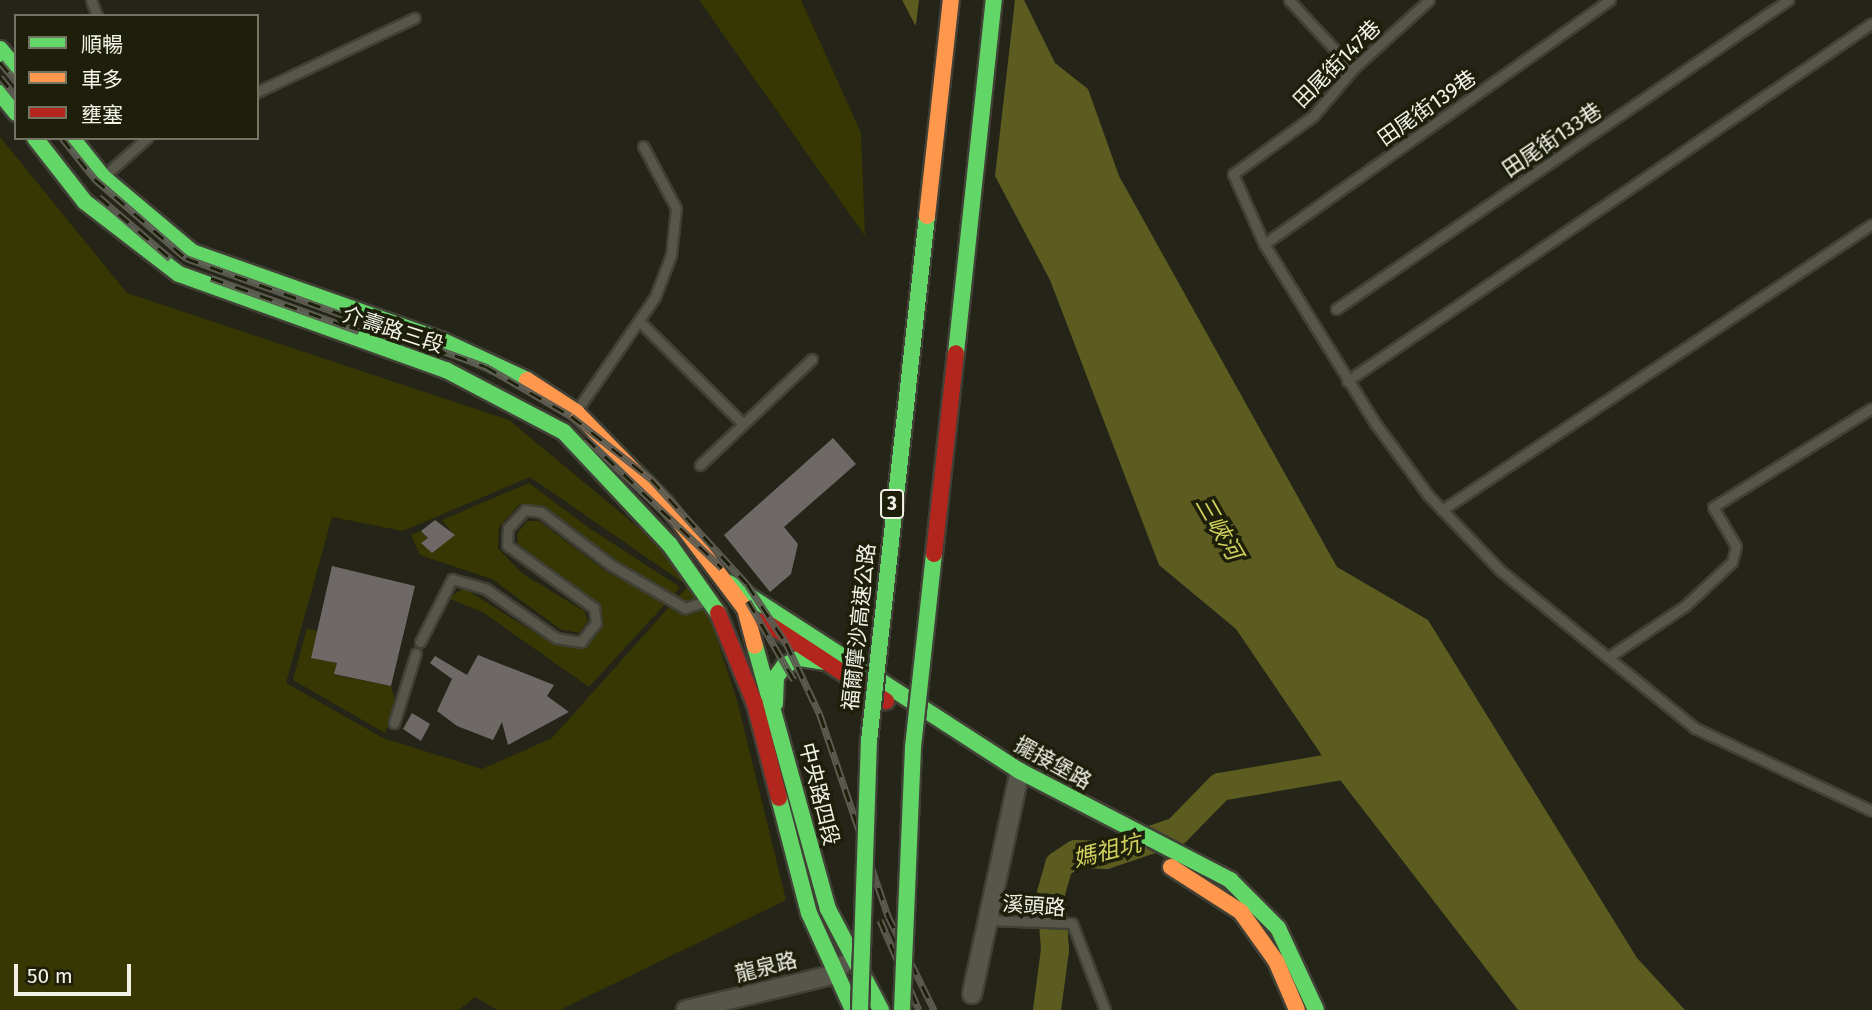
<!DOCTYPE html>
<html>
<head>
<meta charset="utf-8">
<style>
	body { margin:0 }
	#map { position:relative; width:1872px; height:1010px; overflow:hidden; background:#242418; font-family:"Fira Sans","Noto Sans TC",sans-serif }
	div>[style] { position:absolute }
	.green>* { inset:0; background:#373703 }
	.water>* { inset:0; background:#5c5c20 }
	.pier>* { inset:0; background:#242418 }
	.river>* { height:28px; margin:-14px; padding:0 14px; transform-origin:14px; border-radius:14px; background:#5c5c20 }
	.building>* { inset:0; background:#6e6967 }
	.roads { filter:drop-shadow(2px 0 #404036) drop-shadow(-2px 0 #404036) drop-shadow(0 2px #404036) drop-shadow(0 -2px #404036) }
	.lane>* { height:9px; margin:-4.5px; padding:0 4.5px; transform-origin:4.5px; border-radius:4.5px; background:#56564b }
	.street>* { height:18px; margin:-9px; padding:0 9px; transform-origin:9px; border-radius:9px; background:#56564b }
	.fast>* { height:16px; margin:-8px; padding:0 8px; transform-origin:8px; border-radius:8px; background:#63d668 }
	.slow>* { height:16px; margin:-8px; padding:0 8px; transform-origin:8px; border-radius:8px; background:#ff974d }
	.jam>* { height:16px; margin:-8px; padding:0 8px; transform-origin:8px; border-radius:8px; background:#b3261e }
	.rail>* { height:7px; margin-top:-3.5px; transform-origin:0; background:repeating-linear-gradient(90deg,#1e1f0b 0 13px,#5b5b51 0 26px); box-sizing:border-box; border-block:2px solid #5b5b51 }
	.bridges { filter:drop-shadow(2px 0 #404036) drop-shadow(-2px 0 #404036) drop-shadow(0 2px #404036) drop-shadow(0 -2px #404036) }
	.fast-bridge>* { height:16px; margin:-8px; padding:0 8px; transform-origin:8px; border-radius:8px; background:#63d668 }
	.slow-bridge>* { height:16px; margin:-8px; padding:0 8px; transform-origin:8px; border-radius:8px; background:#ff974d }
	.jam-bridge>* { height:16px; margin:-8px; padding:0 8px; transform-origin:8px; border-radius:8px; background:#b3261e }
	span { translate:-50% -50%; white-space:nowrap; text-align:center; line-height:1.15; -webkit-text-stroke:7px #1e1f0b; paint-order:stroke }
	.shield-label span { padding:2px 5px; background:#1e1f0b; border:2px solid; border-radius:5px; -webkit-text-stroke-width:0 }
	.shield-label { font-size:19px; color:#f2f3e6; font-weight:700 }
	.street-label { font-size:21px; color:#f2f3e6 }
	.water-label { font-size:23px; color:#d0d05c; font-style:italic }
	.legend { position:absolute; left:14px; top:14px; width:245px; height:126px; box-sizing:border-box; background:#1e1f0b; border:2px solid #737463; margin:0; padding:9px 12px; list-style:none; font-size:21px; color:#f2f3e6 }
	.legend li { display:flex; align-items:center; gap:14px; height:35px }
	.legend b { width:35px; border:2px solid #737463 }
	.scale { position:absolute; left:14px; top:964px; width:117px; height:32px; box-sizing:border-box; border:4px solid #f2f3e6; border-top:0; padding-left:9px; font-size:21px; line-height:24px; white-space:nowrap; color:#f2f3e6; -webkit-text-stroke:5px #1e1f0b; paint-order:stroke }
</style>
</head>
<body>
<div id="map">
	<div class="green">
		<i style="clip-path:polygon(699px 0,801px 0,861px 133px,865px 236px)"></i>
		<i style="clip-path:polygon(evenodd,0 137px,127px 293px,509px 420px,663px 548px,704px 599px,738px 704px,786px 900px,560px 1010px,497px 1010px,475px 997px,459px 1010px,0 1010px,0 137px,530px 477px,688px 586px,552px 738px,482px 769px,383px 738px,286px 683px,332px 517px,403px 531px,530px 477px)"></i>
		<i style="clip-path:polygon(529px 483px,589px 528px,680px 587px,674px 594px,614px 559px,545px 506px,520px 504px,499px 527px,498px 548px,523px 574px,584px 611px,588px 621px,579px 633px,560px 629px,492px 579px,420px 555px,411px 535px,421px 531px,428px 538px,421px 543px,432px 553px,454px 535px,442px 520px)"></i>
		<i style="clip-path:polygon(527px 521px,539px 521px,607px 572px,666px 603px,589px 687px,484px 613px,448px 598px,464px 588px,553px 644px,583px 649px,602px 626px,599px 603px,518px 544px,517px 534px)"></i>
		<i style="clip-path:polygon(307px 628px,317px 631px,311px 658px,337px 663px,335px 675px,391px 686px,396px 704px,385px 733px,293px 680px)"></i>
	</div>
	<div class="water">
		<i style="clip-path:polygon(902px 0,1024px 0,1055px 63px,1088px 89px,1119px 176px,1337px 567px,1428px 620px,1637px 958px,1685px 1010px,1518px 1010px,1327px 763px,1236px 629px,1159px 565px,1050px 280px)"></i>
	</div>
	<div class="pier">
		<i style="clip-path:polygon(919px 0,1015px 0,994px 185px,915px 32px)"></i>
	</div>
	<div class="river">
		<i style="left:1047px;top:1010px;width:61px;rotate:-82.4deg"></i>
		<i style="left:1055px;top:950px;width:57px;rotate:-94deg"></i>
		<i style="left:1051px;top:893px;width:29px;rotate:-74deg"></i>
		<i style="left:1059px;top:865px;width:20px;rotate:-33deg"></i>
		<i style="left:1076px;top:854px;width:30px;rotate:2deg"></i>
		<i style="left:1106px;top:855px;width:75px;rotate:-18.7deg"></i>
		<i style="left:1177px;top:831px;width:62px;rotate:-45.7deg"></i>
		<i style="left:1220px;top:787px;width:147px;rotate:-9.8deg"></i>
	</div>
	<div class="building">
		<i style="clip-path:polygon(833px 438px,856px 464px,784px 527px,798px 544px,791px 574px,770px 592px,724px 535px)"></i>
		<i style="clip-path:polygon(435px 520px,455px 535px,432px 553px,421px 543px,428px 538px,421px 531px)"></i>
		<i style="clip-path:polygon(332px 566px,415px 586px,391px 686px,334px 674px,337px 663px,311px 658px)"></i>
		<i style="clip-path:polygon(478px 655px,554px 685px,547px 696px,569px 712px,508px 745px,502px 722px,493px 740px,457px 726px,437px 711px,452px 679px,430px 663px,435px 656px,467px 675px)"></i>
		<i style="clip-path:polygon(412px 713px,430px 724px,421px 741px,403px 729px)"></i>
	</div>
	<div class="roads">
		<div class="lane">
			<i style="left:91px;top:0;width:17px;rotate:69deg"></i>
			<i style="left:1289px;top:0;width:94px;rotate:47.2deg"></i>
			<i style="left:1429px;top:0;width:103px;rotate:137.8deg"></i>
			<i style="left:1353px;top:69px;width:62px;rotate:130.4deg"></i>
			<i style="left:1313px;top:116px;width:99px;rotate:144.1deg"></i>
			<i style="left:1233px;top:174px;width:77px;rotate:66.1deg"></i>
			<i style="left:1264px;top:244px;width:211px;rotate:58.2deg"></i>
			<i style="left:1375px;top:423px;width:89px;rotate:53.6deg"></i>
			<i style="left:1428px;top:495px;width:105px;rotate:46.2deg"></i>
			<i style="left:1501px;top:571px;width:250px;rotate:39deg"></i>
			<i style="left:1695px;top:728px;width:195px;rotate:25.1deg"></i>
			<i style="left:257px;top:92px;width:174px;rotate:-25.2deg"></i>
			<i style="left:105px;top:175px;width:56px;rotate:-41.4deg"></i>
			<i style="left:1264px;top:244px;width:423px;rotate:-35.2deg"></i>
			<i style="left:1336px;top:309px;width:548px;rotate:-34.36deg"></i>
			<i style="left:639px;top:321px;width:145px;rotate:44.7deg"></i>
			<i style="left:1347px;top:381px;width:635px;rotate:-34.29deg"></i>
			<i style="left:577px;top:410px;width:137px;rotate:-55.4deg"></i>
			<i style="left:655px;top:297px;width:45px;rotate:-69.1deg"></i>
			<i style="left:671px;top:255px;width:47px;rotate:-83.9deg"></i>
			<i style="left:676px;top:208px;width:70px;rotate:-118deg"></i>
			<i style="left:700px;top:465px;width:154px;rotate:-43.4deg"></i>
			<i style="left:1442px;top:510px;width:516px;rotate:-33.63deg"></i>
			<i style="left:420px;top:642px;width:71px;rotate:-63.1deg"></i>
			<i style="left:452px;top:579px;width:35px;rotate:16deg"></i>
			<i style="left:486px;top:589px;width:85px;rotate:35deg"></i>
			<i style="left:556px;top:638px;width:25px;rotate:9deg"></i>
			<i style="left:581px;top:642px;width:24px;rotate:-52deg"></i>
			<i style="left:596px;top:623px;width:15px;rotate:-98deg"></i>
			<i style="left:594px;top:608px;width:107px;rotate:-144.1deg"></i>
			<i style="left:507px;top:545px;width:17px;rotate:-87deg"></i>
			<i style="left:508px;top:528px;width:25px;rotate:-47deg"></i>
			<i style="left:525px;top:510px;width:16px;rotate:7deg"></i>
			<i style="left:541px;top:512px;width:88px;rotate:37.1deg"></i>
			<i style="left:611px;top:565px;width:86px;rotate:30.2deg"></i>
			<i style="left:685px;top:608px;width:23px;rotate:-18deg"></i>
			<i style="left:1610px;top:656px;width:90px;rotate:-33.7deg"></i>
			<i style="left:1685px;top:606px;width:64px;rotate:-43.1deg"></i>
			<i style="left:1732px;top:562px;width:16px;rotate:-76deg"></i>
			<i style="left:1736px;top:546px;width:45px;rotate:-120.5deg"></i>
			<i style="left:1713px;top:507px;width:187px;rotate:-31.9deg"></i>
			<i style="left:394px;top:723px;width:73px;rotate:-72.6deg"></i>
			<i style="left:986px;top:920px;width:86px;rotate:2deg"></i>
			<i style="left:1072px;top:923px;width:93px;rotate:69.2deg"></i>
		</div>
		<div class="street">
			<i style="left:972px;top:994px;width:228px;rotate:-77.9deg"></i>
			<i style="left:686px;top:1010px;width:150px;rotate:-13.5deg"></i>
			<i style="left:832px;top:975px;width:14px;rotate:-45deg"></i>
		</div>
		<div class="fast">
			<i style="left:0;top:49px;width:25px;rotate:50deg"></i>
			<i style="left:0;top:93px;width:26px;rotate:51deg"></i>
			<i style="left:35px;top:138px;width:81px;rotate:52deg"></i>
			<i style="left:85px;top:202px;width:118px;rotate:37.5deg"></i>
			<i style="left:179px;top:274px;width:284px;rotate:19.8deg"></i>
			<i style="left:446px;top:370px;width:133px;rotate:27.7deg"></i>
			<i style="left:564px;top:432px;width:155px;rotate:46.8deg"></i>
			<i style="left:670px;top:545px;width:83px;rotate:54.8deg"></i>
			<i style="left:72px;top:138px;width:50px;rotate:51.5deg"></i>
			<i style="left:103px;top:177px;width:116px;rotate:40.1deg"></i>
			<i style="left:192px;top:252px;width:264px;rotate:19.5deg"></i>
			<i style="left:441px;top:340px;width:95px;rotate:24.9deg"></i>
			<i style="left:729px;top:583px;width:346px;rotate:32.9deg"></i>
			<i style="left:1020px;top:771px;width:237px;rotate:27.4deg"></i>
			<i style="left:1230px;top:880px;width:68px;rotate:45deg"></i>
			<i style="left:1278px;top:928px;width:90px;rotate:65.1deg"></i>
			<i style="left:755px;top:646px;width:273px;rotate:74.5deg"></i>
			<i style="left:828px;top:909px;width:114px;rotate:62.3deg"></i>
			<i style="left:775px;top:704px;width:27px;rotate:-88deg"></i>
			<i style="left:776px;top:677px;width:14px;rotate:-54deg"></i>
			<i style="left:784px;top:666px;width:18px;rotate:-27deg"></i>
			<i style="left:800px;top:658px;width:24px;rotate:9deg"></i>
			<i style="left:779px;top:798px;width:119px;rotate:75.4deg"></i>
			<i style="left:809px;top:913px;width:107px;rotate:65.6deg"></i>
		</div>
		<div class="slow">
			<i style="left:527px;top:380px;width:59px;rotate:33.1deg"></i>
			<i style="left:576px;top:412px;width:129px;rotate:45.6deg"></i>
			<i style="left:666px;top:504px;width:131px;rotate:53deg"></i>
			<i style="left:745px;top:609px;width:38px;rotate:75deg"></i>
			<i style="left:1171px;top:867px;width:83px;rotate:32.7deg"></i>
			<i style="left:1241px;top:912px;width:60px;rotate:54.5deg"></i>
			<i style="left:1276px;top:961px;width:53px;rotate:66.8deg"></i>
		</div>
		<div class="jam">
			<i style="left:718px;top:613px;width:98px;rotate:67.9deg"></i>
			<i style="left:755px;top:704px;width:97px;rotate:75.7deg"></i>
			<i style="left:764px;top:621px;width:146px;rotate:33.3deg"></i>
		</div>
	</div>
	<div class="rail">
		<i style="left:0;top:62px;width:25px;rotate:50deg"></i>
		<i style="left:0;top:77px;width:26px;rotate:51deg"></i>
		<i style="left:62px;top:138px;width:53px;rotate:51.2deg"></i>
		<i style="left:95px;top:179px;width:121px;rotate:41deg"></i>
		<i style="left:186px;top:258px;width:318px;rotate:19.9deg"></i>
		<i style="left:485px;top:366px;width:99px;rotate:30.2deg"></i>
		<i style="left:571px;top:416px;width:102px;rotate:38.2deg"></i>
		<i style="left:651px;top:479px;width:142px;rotate:47.6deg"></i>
		<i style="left:747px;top:584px;width:71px;rotate:56.5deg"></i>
		<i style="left:786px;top:643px;width:80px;rotate:64.7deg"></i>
		<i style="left:820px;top:715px;width:212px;rotate:71.3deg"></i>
		<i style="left:888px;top:916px;width:105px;rotate:63.9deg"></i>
		<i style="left:99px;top:197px;width:94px;rotate:40.7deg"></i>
		<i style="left:211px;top:278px;width:157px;rotate:19.7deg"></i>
		<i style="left:586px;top:438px;width:188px;rotate:43.7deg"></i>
		<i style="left:748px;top:601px;width:91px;rotate:59.8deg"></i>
		<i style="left:880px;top:920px;width:98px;rotate:66.6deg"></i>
	</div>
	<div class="bridges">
		<div class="fast-bridge">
			<i style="left:956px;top:353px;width:355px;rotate:-83.9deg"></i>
			<i style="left:860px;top:1010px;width:269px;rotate:-88.1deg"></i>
			<i style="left:869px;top:741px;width:528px;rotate:-83.7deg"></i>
			<i style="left:902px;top:1010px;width:263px;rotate:-87.6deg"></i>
			<i style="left:913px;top:747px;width:194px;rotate:-83.8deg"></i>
		</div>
		<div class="slow-bridge">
			<i style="left:927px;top:216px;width:217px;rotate:-83.7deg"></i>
		</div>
		<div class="jam-bridge">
			<i style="left:934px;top:554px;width:202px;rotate:-83.8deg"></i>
		</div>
	</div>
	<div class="shield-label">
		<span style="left:892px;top:504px">3</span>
	</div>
	<div class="street-label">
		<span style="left:1337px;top:64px;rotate:-45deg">田尾街147巷</span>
		<span style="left:1427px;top:108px;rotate:-35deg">田尾街139巷</span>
		<span style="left:1552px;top:140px;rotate:-34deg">田尾街133巷</span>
		<span style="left:393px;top:330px;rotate:18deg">介壽路三段</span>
		<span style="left:859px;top:627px;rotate:-84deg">福爾摩沙高速公路</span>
		<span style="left:1053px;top:763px;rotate:29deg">擺接堡路</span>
		<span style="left:819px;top:794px;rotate:76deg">中央路四段</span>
		<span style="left:1034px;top:906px;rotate:4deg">溪頭路</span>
		<span style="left:766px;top:967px;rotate:-14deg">龍泉路</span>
	</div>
	<div class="water-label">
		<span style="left:1219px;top:528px;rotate:60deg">三峽河</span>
		<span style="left:1107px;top:851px;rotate:-14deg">媽祖坑</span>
	</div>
	<ul class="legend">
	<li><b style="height:9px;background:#63d668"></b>順暢</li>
	<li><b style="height:9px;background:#ff974d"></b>車多</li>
	<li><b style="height:9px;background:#b3261e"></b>壅塞</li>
	</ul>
	<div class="scale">50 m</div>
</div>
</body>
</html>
